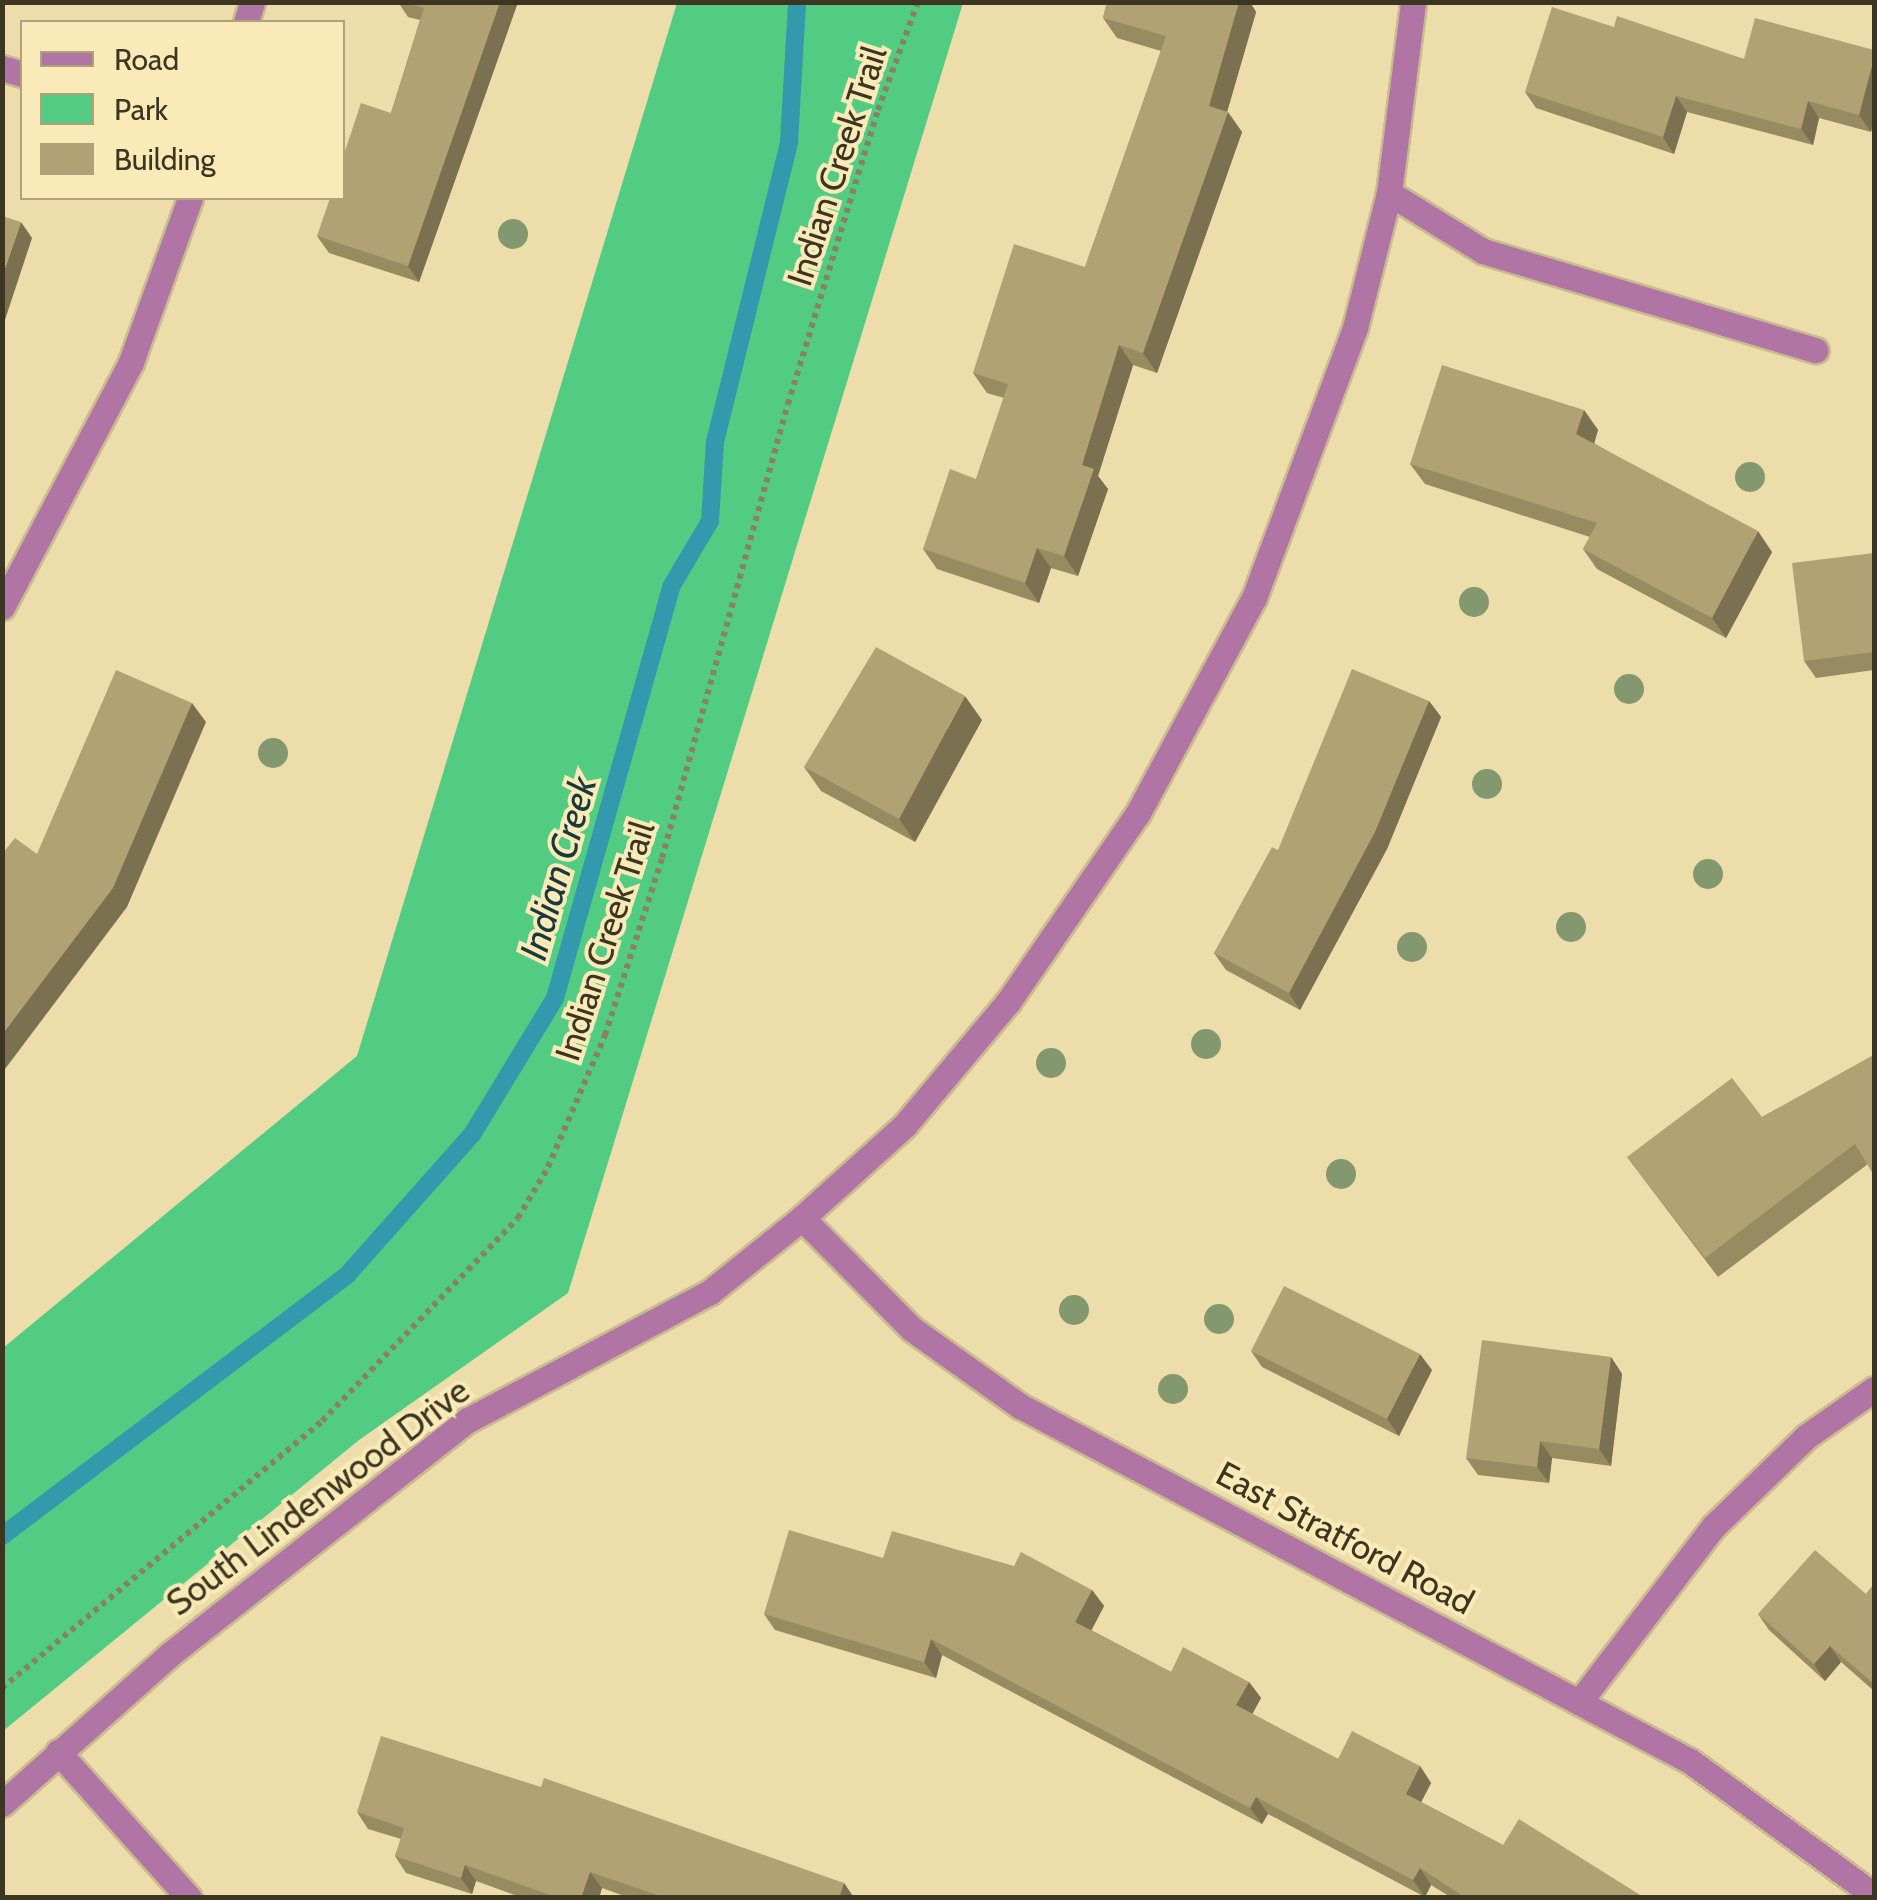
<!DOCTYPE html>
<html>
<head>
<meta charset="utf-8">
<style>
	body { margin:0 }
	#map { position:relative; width:1877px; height:1900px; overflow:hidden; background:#ecddaa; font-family:Cabin,sans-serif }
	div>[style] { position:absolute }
	.green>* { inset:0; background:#51cc82 }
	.stream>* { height:18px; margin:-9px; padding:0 9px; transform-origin:9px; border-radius:9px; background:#3399ad }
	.path>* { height:6px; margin-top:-3px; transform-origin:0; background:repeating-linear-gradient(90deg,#8b815f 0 5px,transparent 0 10px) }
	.roads { filter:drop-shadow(2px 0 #c9bb8f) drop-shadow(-2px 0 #c9bb8f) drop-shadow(0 2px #c9bb8f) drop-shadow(0 -2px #c9bb8f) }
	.minor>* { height:25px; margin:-12.5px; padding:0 12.5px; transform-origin:12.5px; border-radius:12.5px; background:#b074a5 }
	.trees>* { width:30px; height:30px; margin:-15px; border-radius:50%; background:#83986f }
	.wall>* { inset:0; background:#978b62 }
	.shaded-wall>* { inset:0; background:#7b7150 }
	.building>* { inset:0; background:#b0a272 }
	span { translate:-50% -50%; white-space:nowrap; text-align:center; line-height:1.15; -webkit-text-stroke:8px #f9eab7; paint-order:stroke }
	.street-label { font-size:35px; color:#3b3521 }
	.water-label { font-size:38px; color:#19383e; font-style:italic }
	.frame { position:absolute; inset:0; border:5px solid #3b3521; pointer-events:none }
	.legend { position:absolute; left:20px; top:20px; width:325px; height:180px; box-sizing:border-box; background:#f9eab7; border:2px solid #ada27b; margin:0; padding:12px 18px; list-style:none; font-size:30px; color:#3b3521 }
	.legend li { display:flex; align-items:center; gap:20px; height:50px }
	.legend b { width:50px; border:2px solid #ada27b }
</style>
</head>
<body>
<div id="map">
	<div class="green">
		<i style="clip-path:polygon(677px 3px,963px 3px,568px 1293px,359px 1440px,3px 1731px,3px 1348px,357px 1056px)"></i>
	</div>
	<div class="stream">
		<i style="left:2px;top:1536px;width:434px;rotate:-37.1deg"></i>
		<i style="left:348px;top:1274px;width:188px;rotate:-48.4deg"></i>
		<i style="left:473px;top:1133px;width:158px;rotate:-58.7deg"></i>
		<i style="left:555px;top:998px;width:427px;rotate:-74.2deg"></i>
		<i style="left:671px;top:587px;width:77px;rotate:-59.4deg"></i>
		<i style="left:710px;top:521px;width:79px;rotate:-86.4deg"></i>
		<i style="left:715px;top:442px;width:309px;rotate:-76.1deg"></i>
		<i style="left:789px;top:142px;width:140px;rotate:-86.7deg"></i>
	</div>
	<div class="path">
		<i style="left:2px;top:1688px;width:417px;rotate:-39.8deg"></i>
		<i style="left:322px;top:1421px;width:282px;rotate:-46deg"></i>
		<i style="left:518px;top:1218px;width:59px;rotate:-59.5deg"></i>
		<i style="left:548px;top:1167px;width:144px;rotate:-66.6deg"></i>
		<i style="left:605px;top:1035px;width:186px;rotate:-72.1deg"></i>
		<i style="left:662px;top:858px;width:471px;rotate:-74.5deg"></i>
		<i style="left:788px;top:404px;width:307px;rotate:-73deg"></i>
		<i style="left:878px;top:110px;width:115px;rotate:-69.7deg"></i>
	</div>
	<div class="roads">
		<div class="minor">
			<i style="left:246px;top:22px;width:21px;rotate:-73deg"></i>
			<i style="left:2px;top:68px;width:21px;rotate:17deg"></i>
			<i style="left:1389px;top:193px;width:110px;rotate:31.7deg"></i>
			<i style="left:1483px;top:251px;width:347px;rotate:16.6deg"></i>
			<i style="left:2px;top:607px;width:277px;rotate:-62.2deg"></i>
			<i style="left:131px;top:362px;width:174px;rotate:-70.2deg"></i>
			<i style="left:802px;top:1218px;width:156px;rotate:45.3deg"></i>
			<i style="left:912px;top:1329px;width:133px;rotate:35.5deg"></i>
			<i style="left:1020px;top:1406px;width:758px;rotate:27.92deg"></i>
			<i style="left:1690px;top:1761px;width:228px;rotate:36.1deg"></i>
			<i style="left:1580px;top:1701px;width:220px;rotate:-52.6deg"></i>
			<i style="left:1714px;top:1526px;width:129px;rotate:-44.1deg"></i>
			<i style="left:1807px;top:1436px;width:82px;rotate:-35deg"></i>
			<i style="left:58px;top:1752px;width:196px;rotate:48.1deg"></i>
			<i style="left:2px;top:1804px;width:224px;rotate:-41.7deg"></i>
			<i style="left:169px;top:1655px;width:380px;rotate:-38.2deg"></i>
			<i style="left:468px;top:1420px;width:274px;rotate:-27.9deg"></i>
			<i style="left:710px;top:1292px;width:118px;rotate:-38.8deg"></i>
			<i style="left:802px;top:1218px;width:139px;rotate:-42.1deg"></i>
			<i style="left:905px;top:1125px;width:160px;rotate:-50.1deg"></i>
			<i style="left:1008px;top:1002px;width:229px;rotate:-55.5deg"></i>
			<i style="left:1138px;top:813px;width:244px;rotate:-61.7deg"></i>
			<i style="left:1254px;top:598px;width:288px;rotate:-69.5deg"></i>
			<i style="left:1355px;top:328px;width:139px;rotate:-75.9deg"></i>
			<i style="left:1389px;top:193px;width:193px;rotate:-82.8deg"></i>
		</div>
	</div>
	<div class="trees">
		<i style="left:513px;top:234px"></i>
		<i style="left:1750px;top:477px"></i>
		<i style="left:1474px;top:602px"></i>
		<i style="left:1629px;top:689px"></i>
		<i style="left:273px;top:753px"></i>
		<i style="left:1487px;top:784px"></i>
		<i style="left:1708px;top:874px"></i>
		<i style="left:1571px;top:927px"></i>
		<i style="left:1412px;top:947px"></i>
		<i style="left:1206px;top:1044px"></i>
		<i style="left:1051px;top:1063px"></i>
		<i style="left:1341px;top:1174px"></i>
		<i style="left:1074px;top:1310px"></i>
		<i style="left:1219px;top:1319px"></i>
		<i style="left:1173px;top:1389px"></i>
	</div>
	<div class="wall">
		<i style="clip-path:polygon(398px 2px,518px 2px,419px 282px,329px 253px,317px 236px,391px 113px,420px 20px,408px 17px)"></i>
		<i style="clip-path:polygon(1107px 2px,1250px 2px,1256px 12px,1227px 112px,1242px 132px,1157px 373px,1133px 365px,1098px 476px,1108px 489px,1078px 576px,1051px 568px,1039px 603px,937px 569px,923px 549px,976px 479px,1004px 398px,987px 393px,973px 373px,1085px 267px,1161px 51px,1117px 38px,1103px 18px)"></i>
		<i style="clip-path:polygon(1614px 27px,1744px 59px,1874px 50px,1874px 118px,1871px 132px,1819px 118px,1813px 145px,1687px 112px,1674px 154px,1536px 108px,1525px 92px)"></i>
		<i style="clip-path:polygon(1584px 410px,1598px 430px,1594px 443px,1772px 552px,1726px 638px,1597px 569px,1583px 549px,1590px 537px,1425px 484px,1410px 464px)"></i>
		<i style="clip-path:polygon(1874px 553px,1874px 670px,1816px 678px,1804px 661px)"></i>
		<i style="clip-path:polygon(1429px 701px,1441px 717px,1387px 849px,1300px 1010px,1226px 970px,1214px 953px,1278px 850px)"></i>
		<i style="clip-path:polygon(982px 720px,915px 842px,821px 791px,804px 767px)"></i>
		<i style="clip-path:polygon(1874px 1055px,1874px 1176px,1868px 1164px,1718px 1277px,1627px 1157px,1762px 1117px)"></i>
		<i style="clip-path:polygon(1251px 1351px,1432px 1370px,1399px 1436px,1262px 1367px)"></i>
		<i style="clip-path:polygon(1611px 1357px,1622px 1374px,1611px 1466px,1552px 1458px,1549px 1483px,1478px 1475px,1466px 1458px)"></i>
		<i style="clip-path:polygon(883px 1558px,1092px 1590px,1104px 1606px,1091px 1630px,1171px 1672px,1249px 1682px,1261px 1698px,1252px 1714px,1338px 1759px,1420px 1766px,1431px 1783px,1421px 1802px,1503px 1845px,1645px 1898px,1452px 1898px,1431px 1885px,1425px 1897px,1268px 1814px,1262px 1824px,942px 1655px,936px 1678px,775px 1630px,764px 1614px)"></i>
		<i style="clip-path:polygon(1874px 1584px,1874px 1691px,1841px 1662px,1825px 1681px,1769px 1630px,1758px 1614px,1866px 1594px)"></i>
		<i style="clip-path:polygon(357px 1812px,844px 1883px,854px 1898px,630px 1898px,602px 1888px,599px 1898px,523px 1898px,476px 1881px,472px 1894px,406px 1873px,395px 1856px,401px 1839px,368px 1829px)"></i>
	</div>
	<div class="shaded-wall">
		<i style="clip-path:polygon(500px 2px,518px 2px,419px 282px,408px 266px)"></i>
		<i style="clip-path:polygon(1239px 2px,1250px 2px,1256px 12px,1223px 126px,1209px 106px)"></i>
		<i style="clip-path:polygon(1874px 58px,1874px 118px,1871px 132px,1859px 115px)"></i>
		<i style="clip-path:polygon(1676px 96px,1687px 112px,1674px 154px,1663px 137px)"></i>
		<i style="clip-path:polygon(1808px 101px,1819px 118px,1813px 145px,1801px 129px)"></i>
		<i style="clip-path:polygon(1228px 112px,1242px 132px,1157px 373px,1143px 353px)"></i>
		<i style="clip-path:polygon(21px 222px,32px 238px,2px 329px,2px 277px)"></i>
		<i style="clip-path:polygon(1119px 345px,1133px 365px,1098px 476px,1108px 489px,1078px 576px,1064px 556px,1082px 465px)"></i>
		<i style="clip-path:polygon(1584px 410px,1598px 430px,1591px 454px,1576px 434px)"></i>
		<i style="clip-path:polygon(1758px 531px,1772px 552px,1726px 638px,1712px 618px)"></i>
		<i style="clip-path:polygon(1037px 548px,1051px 568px,1039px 603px,1025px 583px)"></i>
		<i style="clip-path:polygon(965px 696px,982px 720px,915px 842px,899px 819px)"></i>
		<i style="clip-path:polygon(1429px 701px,1441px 717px,1387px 849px,1300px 1010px,1289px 993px)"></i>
		<i style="clip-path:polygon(192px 703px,206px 722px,127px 907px,2px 1073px,2px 1035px)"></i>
		<i style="clip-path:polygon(1420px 1354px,1432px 1370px,1399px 1436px,1387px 1419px)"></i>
		<i style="clip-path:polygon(1611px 1357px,1622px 1374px,1611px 1466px,1599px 1449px)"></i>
		<i style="clip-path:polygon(1540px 1441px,1552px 1458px,1549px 1483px,1537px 1467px)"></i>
		<i style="clip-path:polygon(1092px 1590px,1104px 1606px,1087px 1639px,1075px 1622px)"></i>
		<i style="clip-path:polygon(931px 1639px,942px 1655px,936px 1678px,924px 1662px)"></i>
		<i style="clip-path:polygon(1830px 1646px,1841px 1662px,1825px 1681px,1814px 1664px)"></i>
		<i style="clip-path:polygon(1249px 1682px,1261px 1698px,1248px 1722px,1236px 1705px)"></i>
		<i style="clip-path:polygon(1420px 1766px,1431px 1783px,1417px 1810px,1406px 1794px)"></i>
		<i style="clip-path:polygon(1256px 1797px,1268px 1814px,1262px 1824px,1250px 1808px)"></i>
		<i style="clip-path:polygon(465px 1865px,476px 1881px,472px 1894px,461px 1878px)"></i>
		<i style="clip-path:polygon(1420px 1868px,1431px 1885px,1425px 1897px,1413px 1880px)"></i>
		<i style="clip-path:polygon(590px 1872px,602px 1888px,599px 1898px,581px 1898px)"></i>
		<i style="clip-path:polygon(844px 1883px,854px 1898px,839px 1898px)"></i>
	</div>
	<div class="building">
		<i style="clip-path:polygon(404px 2px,500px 2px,408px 266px,317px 236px,330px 198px,342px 198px,342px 160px,361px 103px,391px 113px,424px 8px)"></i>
		<i style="clip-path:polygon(1107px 2px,1239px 2px,1209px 106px,1228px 112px,1143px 353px,1119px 345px,1082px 465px,1094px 469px,1064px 556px,1037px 548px,1025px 583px,923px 549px,950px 469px,976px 479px,1008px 384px,973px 373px,1014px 244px,1085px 267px,1166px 36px,1103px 18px)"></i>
		<i style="clip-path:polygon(1552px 7px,1614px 27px,1617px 16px,1744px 59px,1755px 18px,1874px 50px,1874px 58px,1859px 115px,1808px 101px,1801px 129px,1676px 96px,1663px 137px,1525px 92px)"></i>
		<i style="clip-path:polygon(2px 216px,21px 222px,2px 277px)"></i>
		<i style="clip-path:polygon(1442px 365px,1584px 410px,1576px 434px,1758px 531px,1712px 618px,1583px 549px,1597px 523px,1410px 464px)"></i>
		<i style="clip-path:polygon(1874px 553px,1874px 652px,1804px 661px,1792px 563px)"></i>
		<i style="clip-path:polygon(876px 647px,965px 696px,899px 819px,804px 767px)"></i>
		<i style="clip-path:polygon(1352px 669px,1429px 701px,1375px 832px,1289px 993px,1214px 953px,1272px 847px,1278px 850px)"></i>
		<i style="clip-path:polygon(116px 670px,192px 703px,113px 888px,2px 1035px,2px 854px,15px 838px,37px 854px)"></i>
		<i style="clip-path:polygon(1874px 1055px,1874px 1173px,1873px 1174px,1855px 1144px,1705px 1258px,1627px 1157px,1732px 1078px,1762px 1117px)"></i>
		<i style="clip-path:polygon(1284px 1286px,1420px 1354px,1387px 1419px,1251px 1351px)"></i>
		<i style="clip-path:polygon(1482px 1340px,1611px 1357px,1599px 1449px,1540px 1441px,1537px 1467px,1466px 1458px)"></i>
		<i style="clip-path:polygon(789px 1530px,883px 1558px,892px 1531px,1014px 1566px,1021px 1552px,1092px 1590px,1075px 1622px,1171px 1672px,1183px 1647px,1249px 1682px,1236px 1705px,1338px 1759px,1352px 1731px,1420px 1766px,1406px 1794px,1503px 1845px,1519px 1819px,1645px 1898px,1466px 1898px,1420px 1868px,1413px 1880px,1256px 1797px,1250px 1808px,931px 1639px,924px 1662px,764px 1614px)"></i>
		<i style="clip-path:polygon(1815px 1550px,1866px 1594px,1874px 1584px,1874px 1684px,1830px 1646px,1814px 1664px,1758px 1614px)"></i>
		<i style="clip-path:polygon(381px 1736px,541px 1787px,544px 1778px,844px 1883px,839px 1898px,666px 1898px,590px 1872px,581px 1898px,559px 1898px,465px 1865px,461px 1878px,395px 1856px,404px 1828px,357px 1812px)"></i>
	</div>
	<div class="street-label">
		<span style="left:837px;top:166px;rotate:-72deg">Indian Creek Trail</span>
		<span style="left:605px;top:941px;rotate:-72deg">Indian Creek Trail</span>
		<span style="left:318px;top:1497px;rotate:-37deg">South Lindenwood Drive</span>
		<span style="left:1345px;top:1538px;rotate:28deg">East Stratford Road</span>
	</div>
	<div class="water-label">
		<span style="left:558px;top:868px;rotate:-74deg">Indian Creek</span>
	</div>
	<div class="frame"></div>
	<ul class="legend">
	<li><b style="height:12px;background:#b074a5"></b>Road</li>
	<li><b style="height:28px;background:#51cc82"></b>Park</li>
	<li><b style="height:28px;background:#b0a272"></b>Building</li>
	</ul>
</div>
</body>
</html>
